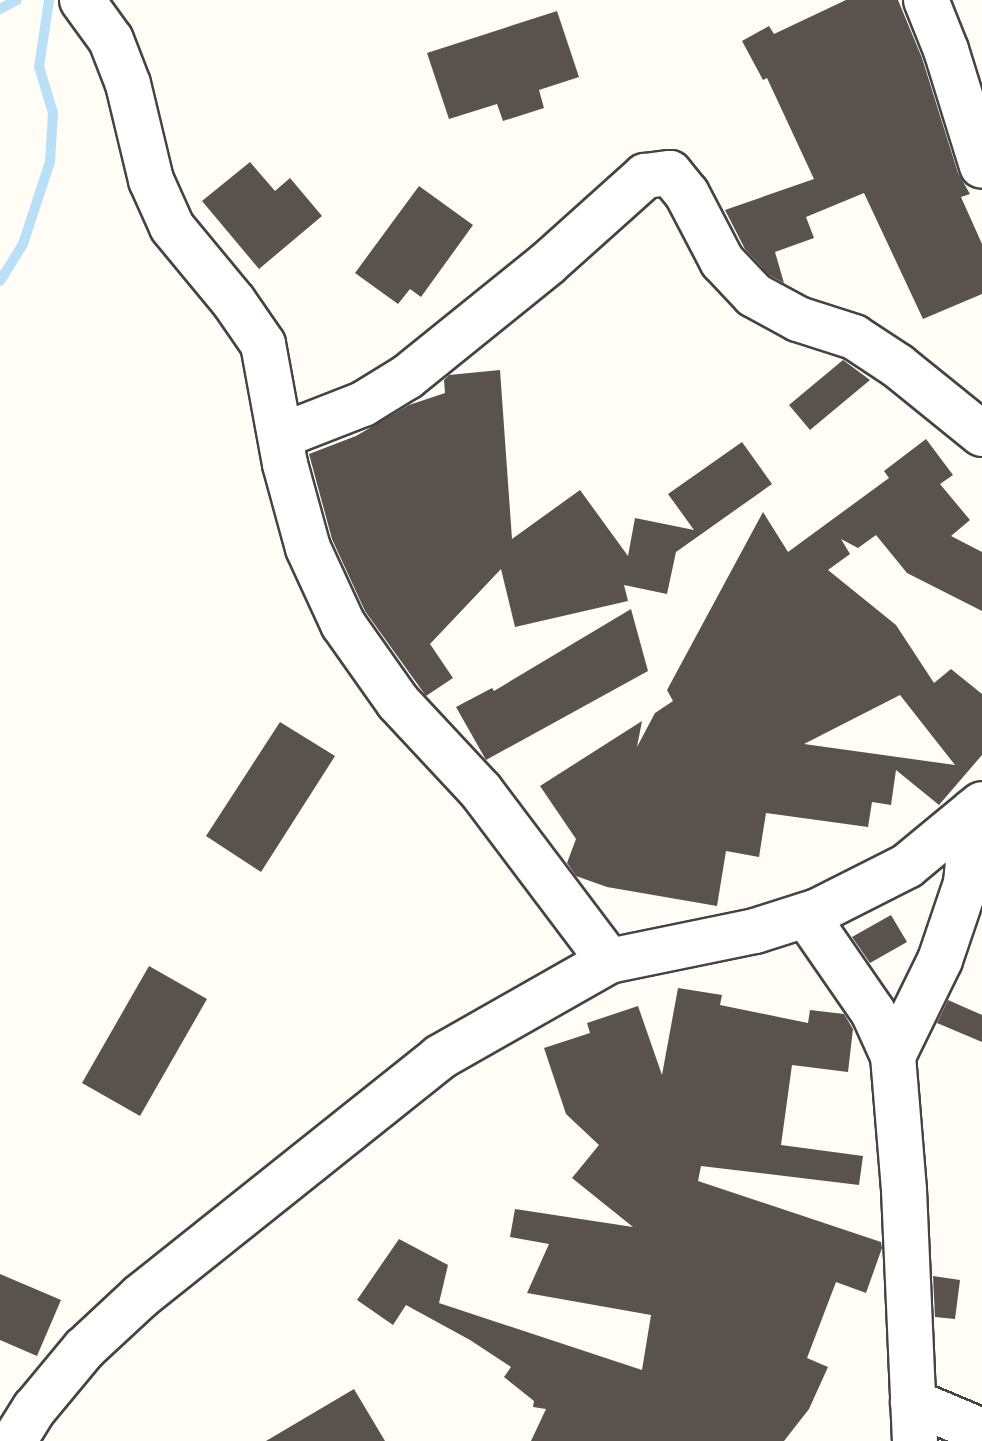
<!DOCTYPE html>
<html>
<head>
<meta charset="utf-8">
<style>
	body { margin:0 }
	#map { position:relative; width:982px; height:1441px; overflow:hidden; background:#fffdf5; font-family:"Roboto Serif",serif }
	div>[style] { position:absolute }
	.stream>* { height:10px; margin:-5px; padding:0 5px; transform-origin:5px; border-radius:5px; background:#b9e0f7 }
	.building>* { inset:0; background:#5a524d }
	.roads { filter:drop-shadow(2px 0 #444) drop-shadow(-2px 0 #444) drop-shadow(0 2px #444) drop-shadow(0 -2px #444) }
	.minor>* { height:44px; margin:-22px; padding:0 22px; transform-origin:22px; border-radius:22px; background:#fff }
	span { translate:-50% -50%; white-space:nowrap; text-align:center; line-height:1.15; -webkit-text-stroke:8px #fff; paint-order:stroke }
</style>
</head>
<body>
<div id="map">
	<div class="stream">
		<i style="left:0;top:9px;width:19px;rotate:-28deg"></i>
		<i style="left:0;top:281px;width:44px;rotate:-58.1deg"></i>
		<i style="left:23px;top:244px;width:86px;rotate:-71.8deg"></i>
		<i style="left:50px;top:162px;width:49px;rotate:-86.5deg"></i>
		<i style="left:53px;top:113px;width:48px;rotate:-106.9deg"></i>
		<i style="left:39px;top:67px;width:68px;rotate:-81.5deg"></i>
	</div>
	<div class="building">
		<i style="clip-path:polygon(846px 0,898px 0,922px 58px,958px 173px,970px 194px,961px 197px,982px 244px,982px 294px,923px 319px,864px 193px,806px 217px,814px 238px,775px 252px,784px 283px,769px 275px,745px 249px,725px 210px,814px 179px,767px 78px,763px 80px,742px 41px,769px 26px,774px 34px)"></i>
		<i style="clip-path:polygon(557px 11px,579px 77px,539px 90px,544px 108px,503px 121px,497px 104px,449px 119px,427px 53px)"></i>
		<i style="clip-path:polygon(250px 162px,275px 191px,290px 178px,322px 216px,259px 269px,202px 201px)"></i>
		<i style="clip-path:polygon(419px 186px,473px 225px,421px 297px,410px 289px,398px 304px,355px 273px)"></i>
		<i style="clip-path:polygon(843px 360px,870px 380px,810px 430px,789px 405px)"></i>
		<i style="clip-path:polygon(500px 370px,512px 539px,580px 490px,628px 556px,635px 518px,694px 530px,668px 494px,742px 442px,772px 484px,676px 552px,667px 594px,624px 585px,628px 601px,515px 627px,501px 569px,430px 644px,453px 678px,426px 696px,365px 611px,332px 539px,309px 454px,356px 436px,409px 405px,445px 393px,444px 380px,449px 375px)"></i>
		<i style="clip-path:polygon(evenodd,926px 439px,953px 475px,940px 484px,970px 520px,951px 536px,982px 552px,982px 611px,907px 573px,876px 535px,858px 548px,841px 539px,850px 554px,828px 570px,896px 625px,934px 683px,951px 669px,982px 694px,982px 755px,939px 805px,896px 770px,891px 805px,872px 802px,868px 827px,766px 813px,759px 857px,726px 851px,717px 906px,607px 887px,576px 876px,567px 863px,576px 839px,540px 786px,642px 721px,637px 747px,655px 713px,673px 701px,667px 690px,763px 512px,788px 552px,889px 478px,884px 471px,926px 439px,900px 695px,955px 765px,804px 744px,900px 695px)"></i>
		<i style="clip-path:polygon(631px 609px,648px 671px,486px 760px,456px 707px,492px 688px,494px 691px)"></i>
		<i style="clip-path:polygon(280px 722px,335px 756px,261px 872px,206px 836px)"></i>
		<i style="clip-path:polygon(891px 915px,907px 942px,870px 963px,852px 937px)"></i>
		<i style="clip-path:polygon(149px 966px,207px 999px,140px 1116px,82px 1083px)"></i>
		<i style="clip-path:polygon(678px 988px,722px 995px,720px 1005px,808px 1023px,810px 1010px,844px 1014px,853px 1029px,848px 1072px,792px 1065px,781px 1145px,863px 1156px,859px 1185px,701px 1166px,698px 1181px,881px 1242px,882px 1248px,866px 1293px,836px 1282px,807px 1358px,828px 1367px,809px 1409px,784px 1441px,531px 1441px,546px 1409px,533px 1407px,534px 1401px,504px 1377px,511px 1367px,470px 1340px,406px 1305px,393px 1325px,357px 1300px,399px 1239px,448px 1265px,439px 1303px,642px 1370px,651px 1315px,527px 1293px,549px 1244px,510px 1237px,515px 1209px,633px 1227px,572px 1178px,599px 1145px,566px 1114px,544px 1048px,590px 1033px,587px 1023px,638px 1006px,662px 1075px)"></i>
		<i style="clip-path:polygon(948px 1000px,982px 1015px,982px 1042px,937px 1023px)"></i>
		<i style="clip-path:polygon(0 1274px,61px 1300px,37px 1356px,0 1340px)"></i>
		<i style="clip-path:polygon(933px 1276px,960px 1280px,955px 1319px,935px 1317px)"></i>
		<i style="clip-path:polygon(354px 1389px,385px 1441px,266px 1441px)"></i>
	</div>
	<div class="roads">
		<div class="minor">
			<i style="left:82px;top:0;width:49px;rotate:54.1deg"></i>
			<i style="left:111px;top:40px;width:47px;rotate:68.9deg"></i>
			<i style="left:128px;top:84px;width:99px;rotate:76.5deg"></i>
			<i style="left:151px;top:180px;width:51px;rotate:65.9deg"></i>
			<i style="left:172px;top:227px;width:97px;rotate:50.4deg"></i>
			<i style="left:234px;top:302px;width:51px;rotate:55.4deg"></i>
			<i style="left:263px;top:344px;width:122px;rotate:79.6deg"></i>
			<i style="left:285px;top:464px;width:87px;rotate:74.7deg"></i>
			<i style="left:308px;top:548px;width:84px;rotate:65.3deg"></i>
			<i style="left:343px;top:624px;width:95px;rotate:54.8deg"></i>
			<i style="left:398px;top:702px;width:122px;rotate:47deg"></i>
			<i style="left:481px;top:791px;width:213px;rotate:53deg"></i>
			<i style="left:926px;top:0;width:54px;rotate:68.2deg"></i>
			<i style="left:946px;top:50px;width:121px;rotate:72.8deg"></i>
			<i style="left:281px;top:436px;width:88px;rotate:-21.3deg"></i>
			<i style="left:363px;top:404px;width:52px;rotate:-31.5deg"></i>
			<i style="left:407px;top:377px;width:180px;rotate:-38.9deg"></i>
			<i style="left:547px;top:264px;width:132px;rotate:-41.9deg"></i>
			<i style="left:645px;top:176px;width:25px;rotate:-7deg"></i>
			<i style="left:670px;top:173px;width:27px;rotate:51deg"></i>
			<i style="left:687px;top:194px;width:76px;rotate:62.4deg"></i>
			<i style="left:722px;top:261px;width:47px;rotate:46.7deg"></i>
			<i style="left:754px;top:295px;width:50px;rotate:28.6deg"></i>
			<i style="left:798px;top:319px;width:59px;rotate:17.8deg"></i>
			<i style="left:854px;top:337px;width:53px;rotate:33.4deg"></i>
			<i style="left:898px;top:366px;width:108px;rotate:39deg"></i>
			<i style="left:806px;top:915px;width:118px;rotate:55.4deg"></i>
			<i style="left:873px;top:1012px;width:48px;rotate:65.6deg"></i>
			<i style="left:893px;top:1056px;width:134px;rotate:85.3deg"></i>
			<i style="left:904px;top:1190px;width:251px;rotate:87.5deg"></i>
			<i style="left:893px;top:1056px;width:107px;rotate:-63.9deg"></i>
			<i style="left:940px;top:960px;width:81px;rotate:-71.3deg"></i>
			<i style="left:966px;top:883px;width:72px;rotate:-84.4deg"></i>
			<i style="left:913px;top:1402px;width:75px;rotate:22.8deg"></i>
			<i style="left:14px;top:1441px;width:39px;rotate:-58deg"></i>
			<i style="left:35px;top:1408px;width:77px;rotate:-50.3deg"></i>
			<i style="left:84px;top:1349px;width:78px;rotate:-42.9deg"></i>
			<i style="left:141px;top:1296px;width:383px;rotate:-38.6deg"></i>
			<i style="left:440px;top:1057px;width:194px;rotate:-29.6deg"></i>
			<i style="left:609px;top:961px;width:149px;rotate:-11.6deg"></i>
			<i style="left:755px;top:931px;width:66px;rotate:-17.6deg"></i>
			<i style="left:818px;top:911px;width:100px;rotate:-26.8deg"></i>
			<i style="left:907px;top:866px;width:97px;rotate:-39.6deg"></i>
		</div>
	</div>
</div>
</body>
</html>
